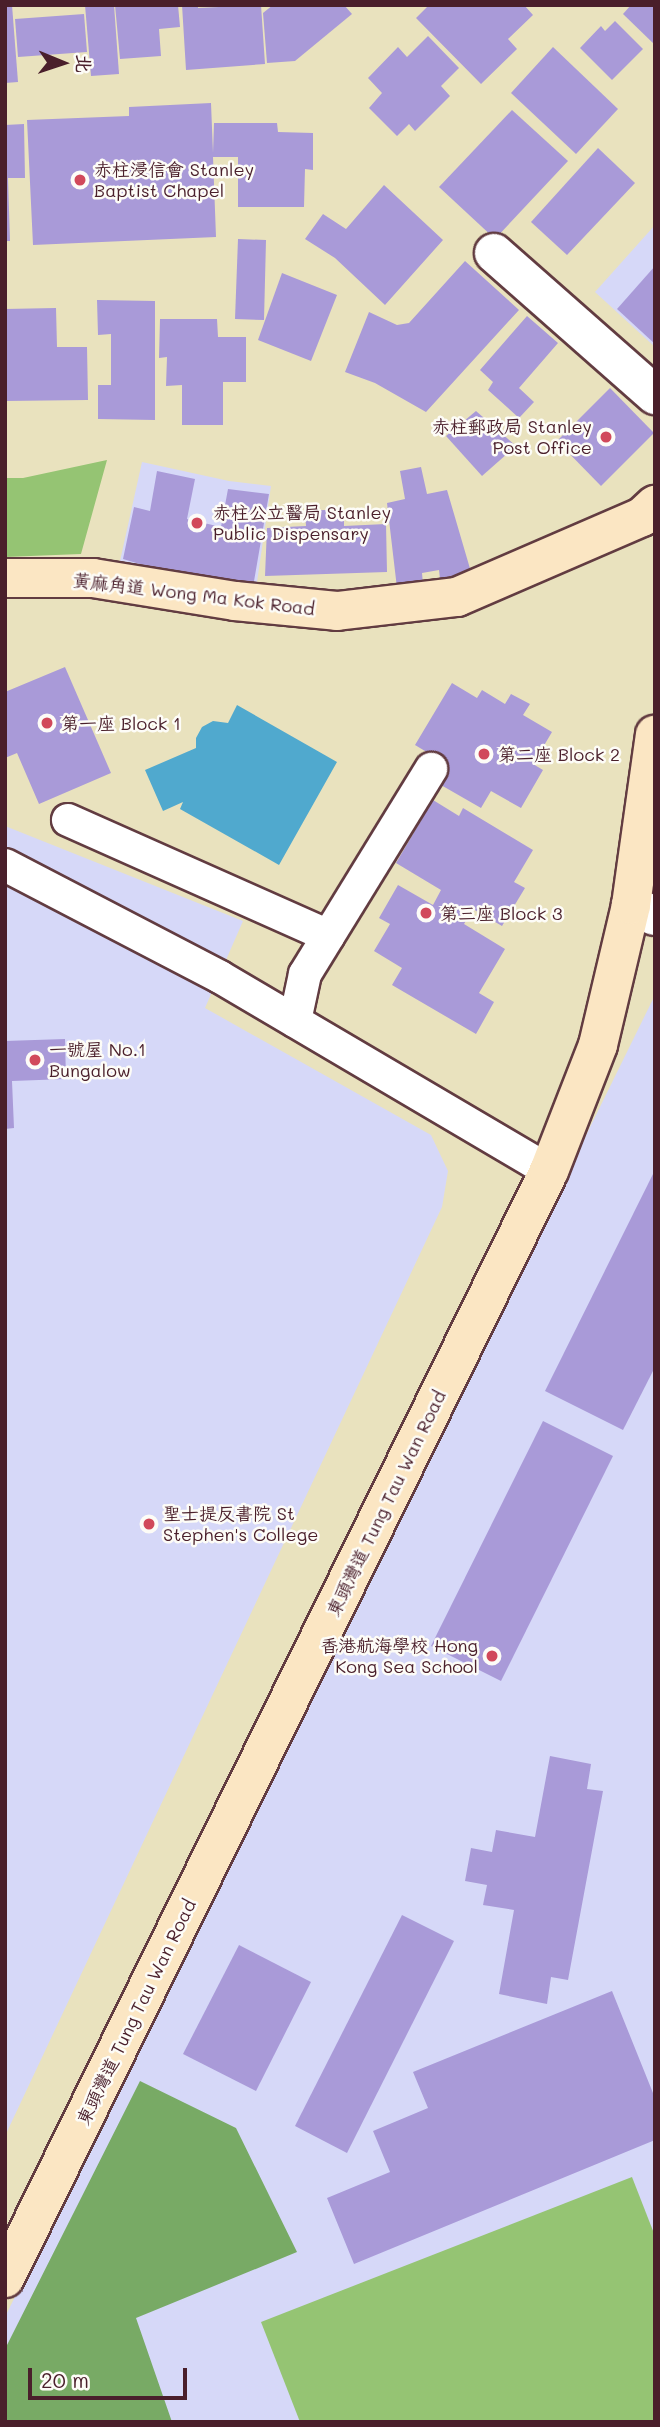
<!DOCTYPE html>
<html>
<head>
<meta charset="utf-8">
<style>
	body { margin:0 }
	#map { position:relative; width:660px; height:2427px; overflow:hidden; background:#e9e2be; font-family:Mali,"LXGW WenKai TC",sans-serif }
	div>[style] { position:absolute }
	.built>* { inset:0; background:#d6d8f8 }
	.green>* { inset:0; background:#95c473 }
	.forest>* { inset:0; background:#78aa65 }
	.water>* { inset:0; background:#50a9ce }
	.building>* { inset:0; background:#a99ad8 }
	.roads { filter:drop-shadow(2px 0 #623c41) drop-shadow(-2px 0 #623c41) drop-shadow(0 2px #623c41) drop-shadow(0 -2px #623c41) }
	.lane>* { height:32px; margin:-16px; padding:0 16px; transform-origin:16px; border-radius:16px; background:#fff }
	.street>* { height:38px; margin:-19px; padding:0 19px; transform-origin:19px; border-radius:19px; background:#fff }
	.secondary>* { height:38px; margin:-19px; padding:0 19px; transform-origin:19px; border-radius:19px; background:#fbe6c3 }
	.dots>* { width:19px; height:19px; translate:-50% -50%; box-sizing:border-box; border:4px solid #fdfcf7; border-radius:50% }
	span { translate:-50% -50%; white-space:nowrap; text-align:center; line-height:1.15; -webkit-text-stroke:5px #fdfcf7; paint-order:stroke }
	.poi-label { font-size:18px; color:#4a1f2b }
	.left { translate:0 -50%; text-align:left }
	.right { translate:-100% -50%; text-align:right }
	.street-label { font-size:18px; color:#4a1f2b }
	.frame { position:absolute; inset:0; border:7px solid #4a1f2b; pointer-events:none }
	.north { position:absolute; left:28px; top:28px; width:70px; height:70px; -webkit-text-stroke:5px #fdfcf7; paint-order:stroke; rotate:92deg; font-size:19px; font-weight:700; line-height:28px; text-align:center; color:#4a1f2b }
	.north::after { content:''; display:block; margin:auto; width:24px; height:32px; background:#4a1f2b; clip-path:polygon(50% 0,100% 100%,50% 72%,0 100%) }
	.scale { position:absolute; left:28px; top:2368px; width:159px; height:32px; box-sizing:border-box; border:4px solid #4a1f2b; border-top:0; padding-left:9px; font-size:21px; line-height:24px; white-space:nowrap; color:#4a1f2b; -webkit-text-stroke:5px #fdfcf7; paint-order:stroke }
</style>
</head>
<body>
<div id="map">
	<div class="built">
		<i style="clip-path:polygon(655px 225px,655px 347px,595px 292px)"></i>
		<i style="clip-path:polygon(142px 462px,229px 481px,271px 486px,256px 589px,120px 561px)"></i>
		<i style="clip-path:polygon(5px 826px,243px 921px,205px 1008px,431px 1135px,448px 1171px,442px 1207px,5px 2136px)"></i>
		<i style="clip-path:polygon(655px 995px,655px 2422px,5px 2422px,5px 2317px)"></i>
	</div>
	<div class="green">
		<i style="clip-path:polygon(107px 460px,81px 554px,5px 557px,5px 478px,23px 478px)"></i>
		<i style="clip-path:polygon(632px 2177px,655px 2236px,655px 2422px,300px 2422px,261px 2322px)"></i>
	</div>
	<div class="forest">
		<i style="clip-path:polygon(140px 2081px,236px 2128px,297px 2252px,136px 2318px,172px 2422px,5px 2422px,5px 2349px)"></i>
	</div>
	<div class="water">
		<i style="clip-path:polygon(237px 705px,337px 762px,279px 865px,180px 809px,183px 802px,163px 811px,145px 770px,196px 748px,196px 738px,202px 727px,213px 721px,228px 723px)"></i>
	</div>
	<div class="building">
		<i style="clip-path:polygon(5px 5px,12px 5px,18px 82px,5px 83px)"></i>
		<i style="clip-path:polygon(85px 5px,114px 5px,119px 74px,91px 76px)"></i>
		<i style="clip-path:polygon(115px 5px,178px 5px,180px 27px,159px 29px,161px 56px,120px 59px)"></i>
		<i style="clip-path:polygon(182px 5px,198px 5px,198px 8px,261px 5px,265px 64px,186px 70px)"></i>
		<i style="clip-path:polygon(273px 5px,344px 5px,352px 14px,295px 61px,267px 63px,263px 13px)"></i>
		<i style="clip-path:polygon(429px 5px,524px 5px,533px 15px,508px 39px,517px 49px,481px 84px,416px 18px)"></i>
		<i style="clip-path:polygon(631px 5px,655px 5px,655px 45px,623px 14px)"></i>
		<i style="clip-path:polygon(84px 14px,87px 52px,18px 57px,15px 19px)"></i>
		<i style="clip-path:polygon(615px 21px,643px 49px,612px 80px,580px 48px,601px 26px,605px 31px)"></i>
		<i style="clip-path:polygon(428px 36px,459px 68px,441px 86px,450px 96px,415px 131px,409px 124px,397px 136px,369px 108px,382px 93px,368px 78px,398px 47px,407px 57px)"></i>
		<i style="clip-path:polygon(553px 47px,618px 109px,576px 154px,511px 93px)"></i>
		<i style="clip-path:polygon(211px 103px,213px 153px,214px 123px,277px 123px,278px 132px,313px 133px,313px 170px,305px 169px,304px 207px,238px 207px,238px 157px,213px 157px,216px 237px,33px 245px,27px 120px,129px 116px,129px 107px)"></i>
		<i style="clip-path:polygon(512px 110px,568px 161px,495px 239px,439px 187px)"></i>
		<i style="clip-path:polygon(24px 124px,25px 178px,8px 178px,10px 241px,5px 241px,5px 125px)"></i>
		<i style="clip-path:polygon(598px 148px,635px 183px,567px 255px,531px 222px)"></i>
		<i style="clip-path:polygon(384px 185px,443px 240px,385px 305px,335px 258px,305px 239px,323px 214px,346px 229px)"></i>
		<i style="clip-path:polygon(238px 239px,266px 240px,264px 320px,235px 319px)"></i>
		<i style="clip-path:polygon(465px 261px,519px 310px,426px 412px,375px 383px,345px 372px,369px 312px,397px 325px,409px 323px)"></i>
		<i style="clip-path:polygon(655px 266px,655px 344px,617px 309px)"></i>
		<i style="clip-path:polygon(282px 273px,337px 295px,311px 361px,258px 340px)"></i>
		<i style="clip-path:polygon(97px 300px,155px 301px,155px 420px,98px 419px,98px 385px,111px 385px,111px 334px,98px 335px)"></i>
		<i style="clip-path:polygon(56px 308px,57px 347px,87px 347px,88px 400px,5px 401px,5px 309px)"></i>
		<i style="clip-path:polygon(527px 316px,558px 343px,519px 388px,534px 402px,519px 418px,488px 390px,493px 382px,480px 370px)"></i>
		<i style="clip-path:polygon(160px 319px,217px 319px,218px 337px,246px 337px,246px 382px,223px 382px,223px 425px,182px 425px,182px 385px,166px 386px,167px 357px,159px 358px)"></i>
		<i style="clip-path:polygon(610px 388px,654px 433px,601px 486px,557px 441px)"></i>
		<i style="clip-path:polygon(476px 411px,516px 446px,482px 476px,446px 436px)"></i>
		<i style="clip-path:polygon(421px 467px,427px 494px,447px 490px,471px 572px,440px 579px,439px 570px,422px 573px,423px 584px,397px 588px,387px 503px,405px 499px,400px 471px)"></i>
		<i style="clip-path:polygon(157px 471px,195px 479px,187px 519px,221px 527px,228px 489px,269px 494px,253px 587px,160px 570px,123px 559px,134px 507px,150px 511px)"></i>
		<i style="clip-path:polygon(344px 509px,344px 526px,386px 524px,387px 572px,265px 576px,267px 528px,306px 526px,305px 511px)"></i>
		<i style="clip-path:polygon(65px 667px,111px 773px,39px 804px,17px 753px,5px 758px,5px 692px)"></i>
		<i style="clip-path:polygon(452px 683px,477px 698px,482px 690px,505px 704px,511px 694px,530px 704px,523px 715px,552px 732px,533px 764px,543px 770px,521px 808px,491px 791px,481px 808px,434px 781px,445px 763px,415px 745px)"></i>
		<i style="clip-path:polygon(433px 800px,459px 816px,463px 808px,533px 850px,514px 882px,525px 888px,502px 926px,473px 909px,464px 924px,505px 949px,479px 993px,494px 1002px,476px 1034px,392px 985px,402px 968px,374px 951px,390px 924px,379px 918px,398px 885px,433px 905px,441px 890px,396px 863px)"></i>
		<i style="clip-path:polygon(65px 1039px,66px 1079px,12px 1081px,14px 1128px,5px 1129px,5px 1041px)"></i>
		<i style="clip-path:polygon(655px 1170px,655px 1367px,623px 1430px,545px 1391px)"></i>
		<i style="clip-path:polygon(543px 1421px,613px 1456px,501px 1681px,431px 1646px)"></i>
		<i style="clip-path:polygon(550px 1756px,591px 1764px,587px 1789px,603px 1791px,568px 1980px,551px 1977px,547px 2004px,499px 1994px,514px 1910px,483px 1905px,487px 1885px,465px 1881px,471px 1848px,492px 1852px,496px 1830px,535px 1837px)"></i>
		<i style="clip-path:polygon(402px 1915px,454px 1941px,347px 2153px,295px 2126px)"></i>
		<i style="clip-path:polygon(239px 1945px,311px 1982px,256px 2091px,183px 2054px)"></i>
		<i style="clip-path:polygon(612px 1991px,655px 2098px,655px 2140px,354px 2264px,327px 2198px,390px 2172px,373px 2131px,428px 2108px,413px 2072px)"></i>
	</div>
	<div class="roads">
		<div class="lane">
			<i style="left:68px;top:820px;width:285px;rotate:24deg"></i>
			<i style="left:5px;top:865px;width:242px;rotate:27.5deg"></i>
			<i style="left:220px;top:977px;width:382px;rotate:30.5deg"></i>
			<i style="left:295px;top:1021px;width:48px;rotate:-78deg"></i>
			<i style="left:305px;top:974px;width:241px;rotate:-58.4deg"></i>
		</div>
		<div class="street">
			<i style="left:494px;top:253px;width:215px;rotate:41.4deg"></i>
			<i style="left:631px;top:905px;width:26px;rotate:25deg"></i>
		</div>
		<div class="secondary">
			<i style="left:5px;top:578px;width:88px"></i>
			<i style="left:93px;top:578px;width:144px;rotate:9.2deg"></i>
			<i style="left:235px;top:601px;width:102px;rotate:5.6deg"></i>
			<i style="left:337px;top:611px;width:121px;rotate:-6.7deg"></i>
			<i style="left:457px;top:597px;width:202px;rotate:-23.4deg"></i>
			<i style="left:642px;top:517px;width:18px;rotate:-43deg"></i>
			<i style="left:5px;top:2278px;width:1233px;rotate:-63.83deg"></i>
			<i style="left:549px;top:1171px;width:135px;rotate:-68.7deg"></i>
			<i style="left:598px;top:1045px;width:144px;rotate:-76.7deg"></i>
			<i style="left:631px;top:905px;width:172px;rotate:-82deg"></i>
		</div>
	</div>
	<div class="dots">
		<i style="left:80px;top:180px;background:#d1495b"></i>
		<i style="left:606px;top:437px;background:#d1495b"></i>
		<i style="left:197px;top:523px;background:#d1495b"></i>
		<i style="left:47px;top:723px;background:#d1495b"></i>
		<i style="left:484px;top:754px;background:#d1495b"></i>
		<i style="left:426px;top:913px;background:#d1495b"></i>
		<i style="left:35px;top:1060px;background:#d1495b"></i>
		<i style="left:149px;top:1524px;background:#d1495b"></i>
		<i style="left:492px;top:1656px;background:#d1495b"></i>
	</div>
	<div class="poi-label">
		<span class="left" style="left:94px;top:180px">赤柱浸信會 Stanley<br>Baptist Chapel</span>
		<span class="right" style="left:592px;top:437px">赤柱郵政局 Stanley<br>Post Office</span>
		<span class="left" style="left:213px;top:523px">赤柱公立醫局 Stanley<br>Public Dispensary</span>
		<span class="left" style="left:61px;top:723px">第一座 Block 1</span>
		<span class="left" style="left:498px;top:754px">第二座 Block 2</span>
		<span class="left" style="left:440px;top:913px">第三座 Block 3</span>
		<span class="left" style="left:49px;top:1060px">一號屋 No.1<br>Bungalow</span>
		<span class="left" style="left:163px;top:1524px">聖士提反書院 St<br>Stephen's College</span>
		<span class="right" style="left:478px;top:1656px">香港航海學校 Hong<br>Kong Sea School</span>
	</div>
	<div class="street-label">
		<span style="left:194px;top:594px;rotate:7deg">黃麻角道 Wong Ma Kok Road</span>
		<span style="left:386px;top:1503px;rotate:-64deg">東頭灣道 Tung Tau Wan Road</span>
		<span style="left:136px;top:2012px;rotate:-64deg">東頭灣道 Tung Tau Wan Road</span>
	</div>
	<div class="frame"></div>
	<div class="north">北</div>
	<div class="scale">20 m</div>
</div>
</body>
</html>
